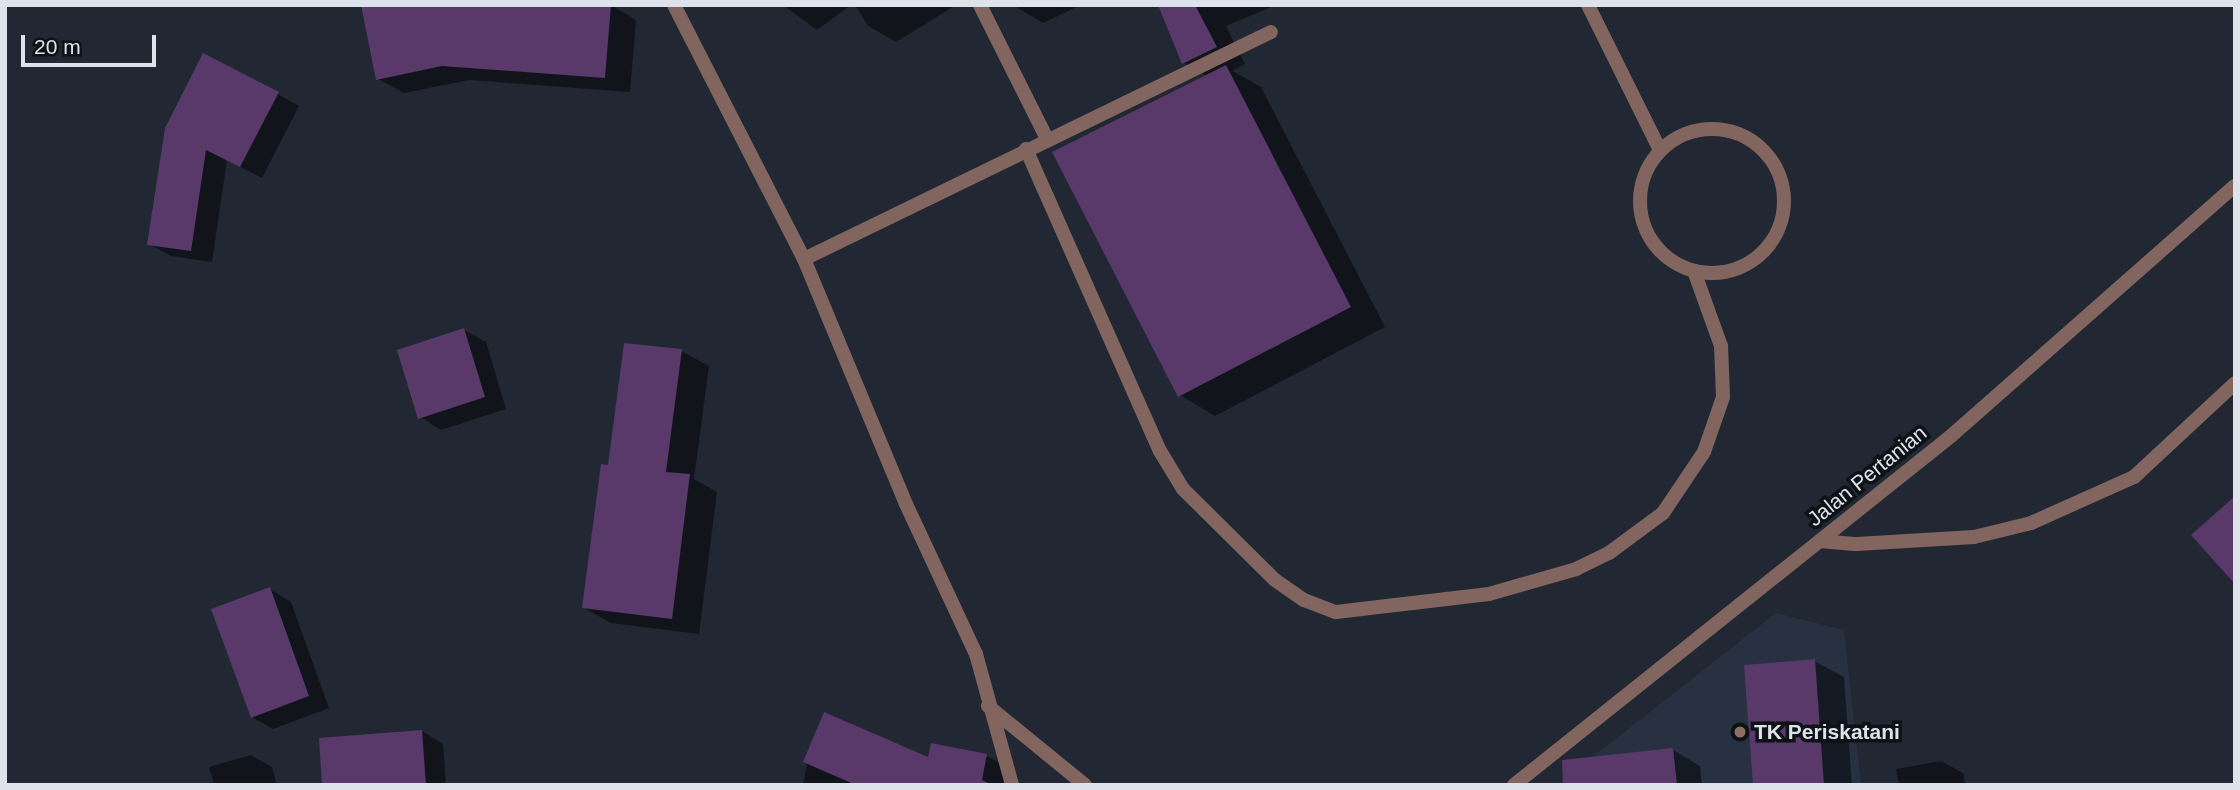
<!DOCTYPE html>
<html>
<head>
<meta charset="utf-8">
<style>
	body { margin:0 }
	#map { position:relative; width:2240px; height:790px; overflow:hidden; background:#212833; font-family:Arial,sans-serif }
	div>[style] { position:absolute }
	.built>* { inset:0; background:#273142 }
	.shadow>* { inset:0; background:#0007 }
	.building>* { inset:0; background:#58396a }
	.lane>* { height:14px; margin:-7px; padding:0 7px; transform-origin:7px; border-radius:7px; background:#82655e }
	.lane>.ring { margin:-7px; padding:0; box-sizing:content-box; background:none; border:14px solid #82655e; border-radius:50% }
	.street>* { height:14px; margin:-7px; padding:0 7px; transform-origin:7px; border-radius:7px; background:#82655e }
	.dots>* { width:19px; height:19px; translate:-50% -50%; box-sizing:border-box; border:4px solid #0e1116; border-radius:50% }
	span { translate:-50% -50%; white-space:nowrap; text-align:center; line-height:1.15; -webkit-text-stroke:7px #0e1116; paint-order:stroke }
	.street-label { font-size:21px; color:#dee2ea }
	.poi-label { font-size:21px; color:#dee2ea; font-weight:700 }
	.left { translate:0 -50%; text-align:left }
	.frame { position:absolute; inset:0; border:7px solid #dee2ea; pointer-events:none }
	.scale { position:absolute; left:21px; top:35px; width:135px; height:32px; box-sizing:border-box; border:4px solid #dee2ea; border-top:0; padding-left:9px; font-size:21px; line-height:24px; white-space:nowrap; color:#dee2ea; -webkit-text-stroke:5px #0e1116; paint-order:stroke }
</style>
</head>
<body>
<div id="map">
	<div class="built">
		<i style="clip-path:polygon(1776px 613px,1844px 630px,1861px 785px,1557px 785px)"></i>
	</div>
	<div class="shadow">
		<i style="clip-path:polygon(363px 5px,611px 5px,636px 20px,630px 92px,469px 80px,404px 93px,378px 79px)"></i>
		<i style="clip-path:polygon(783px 5px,851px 5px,817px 30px)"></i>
		<i style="clip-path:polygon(855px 5px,956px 5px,896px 42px,868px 26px)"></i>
		<i style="clip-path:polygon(1013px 5px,1081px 5px,1043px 23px)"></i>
		<i style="clip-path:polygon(1160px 5px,1276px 5px,1226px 26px,1245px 64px,1233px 71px,1261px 87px,1385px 327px,1215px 416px,1180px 395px,1207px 76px,1184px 63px)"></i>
		<i style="clip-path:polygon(278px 94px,299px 106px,262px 178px,227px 160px,212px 262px,171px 256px,149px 244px,167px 128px)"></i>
		<i style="clip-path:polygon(464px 330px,486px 342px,506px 409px,441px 430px,420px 417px)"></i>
		<i style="clip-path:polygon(681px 351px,709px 366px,694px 479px,717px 492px,699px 634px,611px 623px,584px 608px,610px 467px)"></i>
		<i style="clip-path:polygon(270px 589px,291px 602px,329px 708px,273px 729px,252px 717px)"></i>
		<i style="clip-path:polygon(1814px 661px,1844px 677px,1852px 785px,1755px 785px)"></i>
		<i style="clip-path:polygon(422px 731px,443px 744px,446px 785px,324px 785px)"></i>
		<i style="clip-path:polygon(932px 745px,987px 756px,1008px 768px,1005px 785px,803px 785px,809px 753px,929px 759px)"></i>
		<i style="clip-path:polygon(1673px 750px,1700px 766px,1702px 785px,1606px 785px)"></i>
		<i style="clip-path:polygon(251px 755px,272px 767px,277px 785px,214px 785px,209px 767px)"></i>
		<i style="clip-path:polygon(1941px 761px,1963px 773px,1965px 785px,1899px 785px,1896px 769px)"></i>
	</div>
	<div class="building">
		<i style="clip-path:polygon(361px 5px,611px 5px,605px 78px,442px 66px,376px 80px)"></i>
		<i style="clip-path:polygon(1158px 5px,1195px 5px,1217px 47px,1182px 64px)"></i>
		<i style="clip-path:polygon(203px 53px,279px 92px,240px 167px,206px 150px,191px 251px,147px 245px,165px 128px)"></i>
		<i style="clip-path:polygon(1226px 65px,1351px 307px,1178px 397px,1052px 152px)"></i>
		<i style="clip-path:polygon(464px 328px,485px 397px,418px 419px,397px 350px)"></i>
		<i style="clip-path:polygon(624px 343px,682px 349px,666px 472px,690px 474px,672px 619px,582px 608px,601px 464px,608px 465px)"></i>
		<i style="clip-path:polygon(2235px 496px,2235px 584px,2191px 535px)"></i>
		<i style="clip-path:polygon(270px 587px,309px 696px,251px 718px,211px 609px)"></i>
		<i style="clip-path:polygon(1815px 659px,1824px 785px,1753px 785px,1744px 665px)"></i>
		<i style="clip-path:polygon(824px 712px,928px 757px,931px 743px,987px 754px,982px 780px,993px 785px,856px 785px,803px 762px)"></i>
		<i style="clip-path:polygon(422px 730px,426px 785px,322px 785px,319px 738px)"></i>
		<i style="clip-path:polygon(1673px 748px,1677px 785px,1563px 785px,1562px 760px)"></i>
	</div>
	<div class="lane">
		<i style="left:980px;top:5px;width:150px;rotate:63.4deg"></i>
		<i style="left:1588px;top:5px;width:162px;rotate:63.6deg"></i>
		<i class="ring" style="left:1640px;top:129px;width:130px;height:130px"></i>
		<i style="left:1026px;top:149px;width:330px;rotate:66.1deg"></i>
		<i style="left:1160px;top:451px;width:44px;rotate:58.8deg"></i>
		<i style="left:1183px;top:489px;width:129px;rotate:44.7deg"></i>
		<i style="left:1275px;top:580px;width:35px;rotate:35deg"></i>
		<i style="left:1304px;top:600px;width:34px;rotate:21deg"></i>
		<i style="left:1336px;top:612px;width:154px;rotate:-6.7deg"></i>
		<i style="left:1489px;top:594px;width:91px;rotate:-16deg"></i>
		<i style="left:1576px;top:569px;width:37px;rotate:-26deg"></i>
		<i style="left:1609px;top:553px;width:67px;rotate:-36.5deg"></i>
		<i style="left:1663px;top:513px;width:73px;rotate:-56.1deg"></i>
		<i style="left:1704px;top:452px;width:58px;rotate:-70.9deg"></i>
		<i style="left:1723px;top:397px;width:51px;rotate:-92.2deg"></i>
		<i style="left:1721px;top:346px;width:80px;rotate:-109.8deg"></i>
		<i style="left:804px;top:259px;width:519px;rotate:-25.92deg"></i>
	</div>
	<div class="street">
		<i style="left:674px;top:5px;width:285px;rotate:62.9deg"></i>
		<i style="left:804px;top:259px;width:265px;rotate:67.4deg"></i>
		<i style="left:906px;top:504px;width:166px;rotate:65deg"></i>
		<i style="left:976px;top:654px;width:136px;rotate:74.6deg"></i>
		<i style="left:1820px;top:541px;width:37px;rotate:5deg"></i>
		<i style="left:1857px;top:544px;width:117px;rotate:-3.4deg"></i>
		<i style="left:1974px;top:537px;width:59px;rotate:-13.8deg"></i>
		<i style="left:2031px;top:523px;width:113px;rotate:-24.1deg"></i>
		<i style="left:2134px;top:477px;width:138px;rotate:-42.9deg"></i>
		<i style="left:988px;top:706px;width:125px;rotate:39.2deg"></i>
		<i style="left:1514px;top:785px;width:559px;rotate:-38.61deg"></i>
		<i style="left:1951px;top:436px;width:378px;rotate:-41.4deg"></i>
	</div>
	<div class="dots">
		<i style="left:1740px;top:732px;background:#8d6e63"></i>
	</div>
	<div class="street-label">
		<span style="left:1867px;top:476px;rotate:-39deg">Jalan Pertanian</span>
	</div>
	<div class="poi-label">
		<span class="left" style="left:1754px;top:732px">TK Periskatani</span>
	</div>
	<div class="frame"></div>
	<div class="scale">20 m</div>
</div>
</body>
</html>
